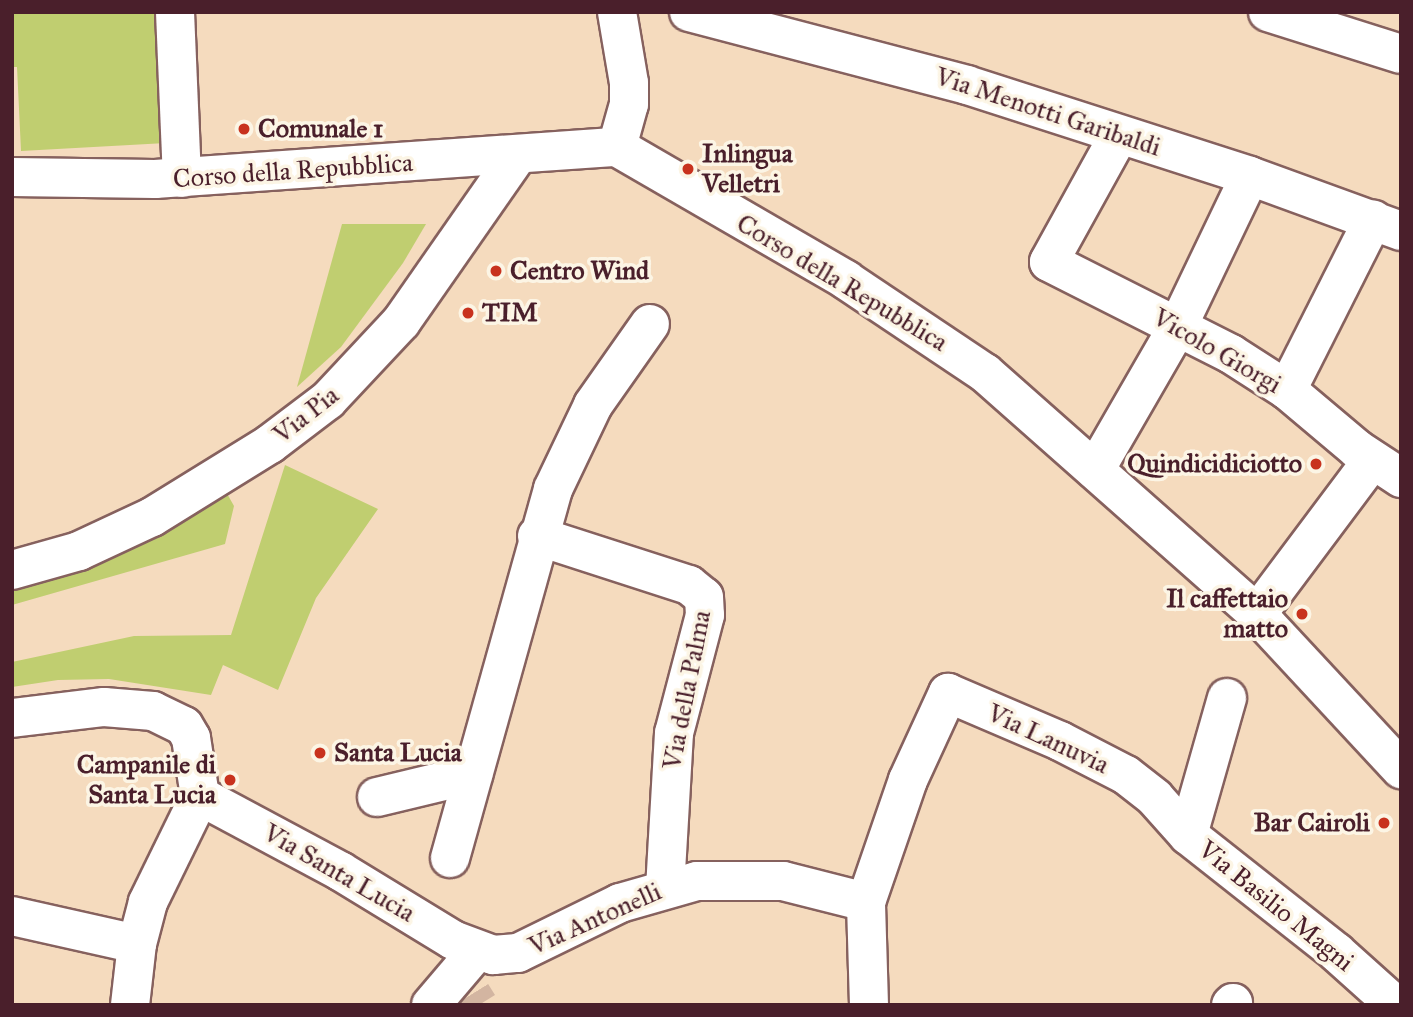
<!DOCTYPE html>
<html>
<head>
<meta charset="utf-8">
<style>
	body { margin:0 }
	#map { position:relative; width:1413px; height:1017px; overflow:hidden; background:#f5dbbe; font-family:"IM FELL Great Primer",serif }
	div>[style] { position:absolute }
	.green>* { inset:0; background:#c0ce70 }
	.minor-tunnel>* { height:38px; margin-top:-19px; transform-origin:0; background:repeating-linear-gradient(90deg,#d3b5a1 0 38px,transparent 0 57px) }
	.roads { filter:drop-shadow(2px 0 #86615e) drop-shadow(-2px 0 #86615e) drop-shadow(0 2px #86615e) drop-shadow(0 -2px #86615e) }
	.minor>* { height:38px; margin:-19px; padding:0 19px; transform-origin:19px; border-radius:19px; background:#fff }
	.dots>* { width:19px; height:19px; translate:-50% -50%; box-sizing:border-box; border:4px solid #fcf5e5; border-radius:50% }
	span { translate:-50% -50%; white-space:nowrap; text-align:center; line-height:1.15; -webkit-text-stroke:7px #fcf5e5; paint-order:stroke }
	.street-label { font-size:26px; color:#4a1f2b }
	.poi-label { font-size:26px; color:#4a1f2b; font-weight:700 }
	.left { translate:0 -50%; text-align:left }
	.right { translate:-100% -50%; text-align:right }
	.frame { position:absolute; inset:0; border:14px solid #4a1f2b; pointer-events:none }
</style>
</head>
<body>
<div id="map">
	<div class="green">
		<i style="clip-path:polygon(12px 12px,162px 12px,166px 143px,21px 151px,17px 67px,12px 67px)"></i>
		<i style="clip-path:polygon(342px 224px,426px 224px,403px 263px,341px 347px,297px 387px)"></i>
		<i style="clip-path:polygon(285px 465px,378px 509px,316px 598px,278px 690px,223px 665px,211px 695px,109px 679px,58px 680px,12px 687px,12px 662px,134px 636px,231px 635px)"></i>
		<i style="clip-path:polygon(225px 490px,234px 506px,225px 544px,12px 605px,12px 584px,68px 571px,144px 543px,205px 496px)"></i>
	</div>
	<div class="minor-tunnel">
		<i style="left:472px;top:994px;width:13px;rotate:58deg"></i>
	</div>
	<div class="roads">
		<div class="minor">
			<i style="left:175px;top:12px;width:166px;rotate:87.6deg"></i>
			<i style="left:617px;top:12px;width:72px;rotate:80.4deg"></i>
			<i style="left:629px;top:83px;width:21px;rotate:90deg"></i>
			<i style="left:629px;top:104px;width:45px;rotate:105.6deg"></i>
			<i style="left:689px;top:12px;width:287px;rotate:14.7deg"></i>
			<i style="left:967px;top:85px;width:297px;rotate:17.8deg"></i>
			<i style="left:1250px;top:176px;width:161px;rotate:20deg"></i>
			<i style="left:1268px;top:12px;width:139px;rotate:17.5deg"></i>
			<i style="left:1119px;top:135px;width:145px;rotate:118.9deg"></i>
			<i style="left:1049px;top:262px;width:204px;rotate:26.8deg"></i>
			<i style="left:1231px;top:354px;width:67px;rotate:32.7deg"></i>
			<i style="left:1287px;top:390px;width:92px;rotate:40.1deg"></i>
			<i style="left:1357px;top:449px;width:53px;rotate:33.4deg"></i>
			<i style="left:12px;top:177px;width:143px;rotate:0.8deg"></i>
			<i style="left:155px;top:179px;width:463px;rotate:-4deg"></i>
			<i style="left:617px;top:147px;width:265px;rotate:30.1deg"></i>
			<i style="left:846px;top:280px;width:167px;rotate:33.8deg"></i>
			<i style="left:985px;top:373px;width:363px;rotate:41.5deg"></i>
			<i style="left:1257px;top:614px;width:212px;rotate:47.1deg"></i>
			<i style="left:1287px;top:390px;width:191px;rotate:-63.2deg"></i>
			<i style="left:1095px;top:470px;width:166px;rotate:-60deg"></i>
			<i style="left:1178px;top:326px;width:166px;rotate:-64.4deg"></i>
			<i style="left:537px;top:536px;width:160px;rotate:17.9deg"></i>
			<i style="left:689px;top:585px;width:19px;rotate:39deg"></i>
			<i style="left:704px;top:597px;width:18px;rotate:87deg"></i>
			<i style="left:705px;top:615px;width:122px;rotate:104.7deg"></i>
			<i style="left:674px;top:733px;width:154px;rotate:93.3deg"></i>
			<i style="left:12px;top:570px;width:70px;rotate:-15.8deg"></i>
			<i style="left:79px;top:551px;width:81px;rotate:-25deg"></i>
			<i style="left:152px;top:517px;width:139px;rotate:-31.7deg"></i>
			<i style="left:270px;top:444px;width:73px;rotate:-37.2deg"></i>
			<i style="left:328px;top:400px;width:107px;rotate:-46.9deg"></i>
			<i style="left:401px;top:322px;width:201px;rotate:-55.1deg"></i>
			<i style="left:1257px;top:614px;width:192px;rotate:-53.2deg"></i>
			<i style="left:1227px;top:698px;width:142px;rotate:105.9deg"></i>
			<i style="left:1188px;top:835px;width:189px;rotate:38.3deg"></i>
			<i style="left:1336px;top:952px;width:79px;rotate:41.9deg"></i>
			<i style="left:12px;top:718px;width:93px;rotate:-6.8deg"></i>
			<i style="left:104px;top:707px;width:49px;rotate:4.7deg"></i>
			<i style="left:153px;top:711px;width:34px;rotate:26deg"></i>
			<i style="left:184px;top:726px;width:14px;rotate:60deg"></i>
			<i style="left:191px;top:738px;width:59px;rotate:81.2deg"></i>
			<i style="left:200px;top:796px;width:159px;rotate:28.2deg"></i>
			<i style="left:340px;top:871px;width:132px;rotate:31.4deg"></i>
			<i style="left:453px;top:940px;width:43px;rotate:20.6deg"></i>
			<i style="left:493px;top:955px;width:25px;rotate:-5deg"></i>
			<i style="left:518px;top:953px;width:114px;rotate:-26.1deg"></i>
			<i style="left:620px;top:903px;width:80px;rotate:-15.9deg"></i>
			<i style="left:697px;top:881px;width:86px"></i>
			<i style="left:783px;top:881px;width:86px;rotate:14.2deg"></i>
			<i style="left:377px;top:797px;width:99px;rotate:-13.5deg"></i>
			<i style="left:450px;top:858px;width:383px;rotate:-74.4deg"></i>
			<i style="left:553px;top:489px;width:93px;rotate:-64.5deg"></i>
			<i style="left:593px;top:405px;width:99px;rotate:-54.9deg"></i>
			<i style="left:12px;top:916px;width:128px;rotate:12.6deg"></i>
			<i style="left:130px;top:1005px;width:61px;rotate:-83.5deg"></i>
			<i style="left:137px;top:944px;width:43px;rotate:-75.3deg"></i>
			<i style="left:148px;top:902px;width:118px;rotate:-63.9deg"></i>
			<i style="left:431px;top:1005px;width:71px;rotate:-49.6deg"></i>
			<i style="left:869px;top:1005px;width:103px;rotate:-91.7deg"></i>
			<i style="left:866px;top:902px;width:129px;rotate:-71deg"></i>
			<i style="left:908px;top:780px;width:96px;rotate:-65.3deg"></i>
			<i style="left:948px;top:693px;width:122px;rotate:23.2deg"></i>
			<i style="left:1060px;top:741px;width:74px;rotate:27.3deg"></i>
			<i style="left:1126px;top:775px;width:37px;rotate:38deg"></i>
			<i style="left:1155px;top:798px;width:50px;rotate:48.3deg"></i>
			<i style="left:1231px;top:1005px;width:3px;rotate:-45deg"></i>
		</div>
	</div>
	<div class="dots">
		<i style="left:244px;top:129px;background:#c8321e"></i>
		<i style="left:688px;top:169px;background:#c8321e"></i>
		<i style="left:496px;top:271px;background:#c8321e"></i>
		<i style="left:468px;top:313px;background:#c8321e"></i>
		<i style="left:1316px;top:464px;background:#c8321e"></i>
		<i style="left:1302px;top:614px;background:#c8321e"></i>
		<i style="left:320px;top:753px;background:#c8321e"></i>
		<i style="left:230px;top:780px;background:#c8321e"></i>
		<i style="left:1384px;top:823px;background:#c8321e"></i>
	</div>
	<div class="street-label">
		<span style="left:1048px;top:112px;rotate:18deg">Via Menotti Garibaldi</span>
		<span style="left:293px;top:171px;rotate:-4deg">Corso della Repubblica</span>
		<span style="left:842px;top:283px;rotate:31deg">Corso della Repubblica</span>
		<span style="left:1217px;top:351px;rotate:30deg">Vicolo Giorgi</span>
		<span style="left:306px;top:415px;rotate:-38deg">Via Pia</span>
		<span style="left:687px;top:690px;rotate:-79deg">Via della Palma</span>
		<span style="left:1048px;top:739px;rotate:25deg">Via Lanuvia</span>
		<span style="left:339px;top:873px;rotate:30deg">Via Santa Lucia</span>
		<span style="left:1276px;top:906px;rotate:39deg">Via Basilio Magni</span>
		<span style="left:595px;top:919px;rotate:-24deg">Via Antonelli</span>
	</div>
	<div class="poi-label">
		<span class="left" style="left:258px;top:129px">Comunale 1</span>
		<span class="left" style="left:702px;top:169px">Inlingua<br>Velletri</span>
		<span class="left" style="left:510px;top:271px">Centro Wind</span>
		<span class="left" style="left:482px;top:313px">TIM</span>
		<span class="right" style="left:1302px;top:464px">Quindicidiciotto</span>
		<span class="right" style="left:1288px;top:614px">Il caffettaio<br>matto</span>
		<span class="left" style="left:334px;top:753px">Santa Lucia</span>
		<span class="right" style="left:216px;top:780px">Campanile di<br>Santa Lucia</span>
		<span class="right" style="left:1370px;top:823px">Bar Cairoli</span>
	</div>
	<div class="frame"></div>
</div>
</body>
</html>
